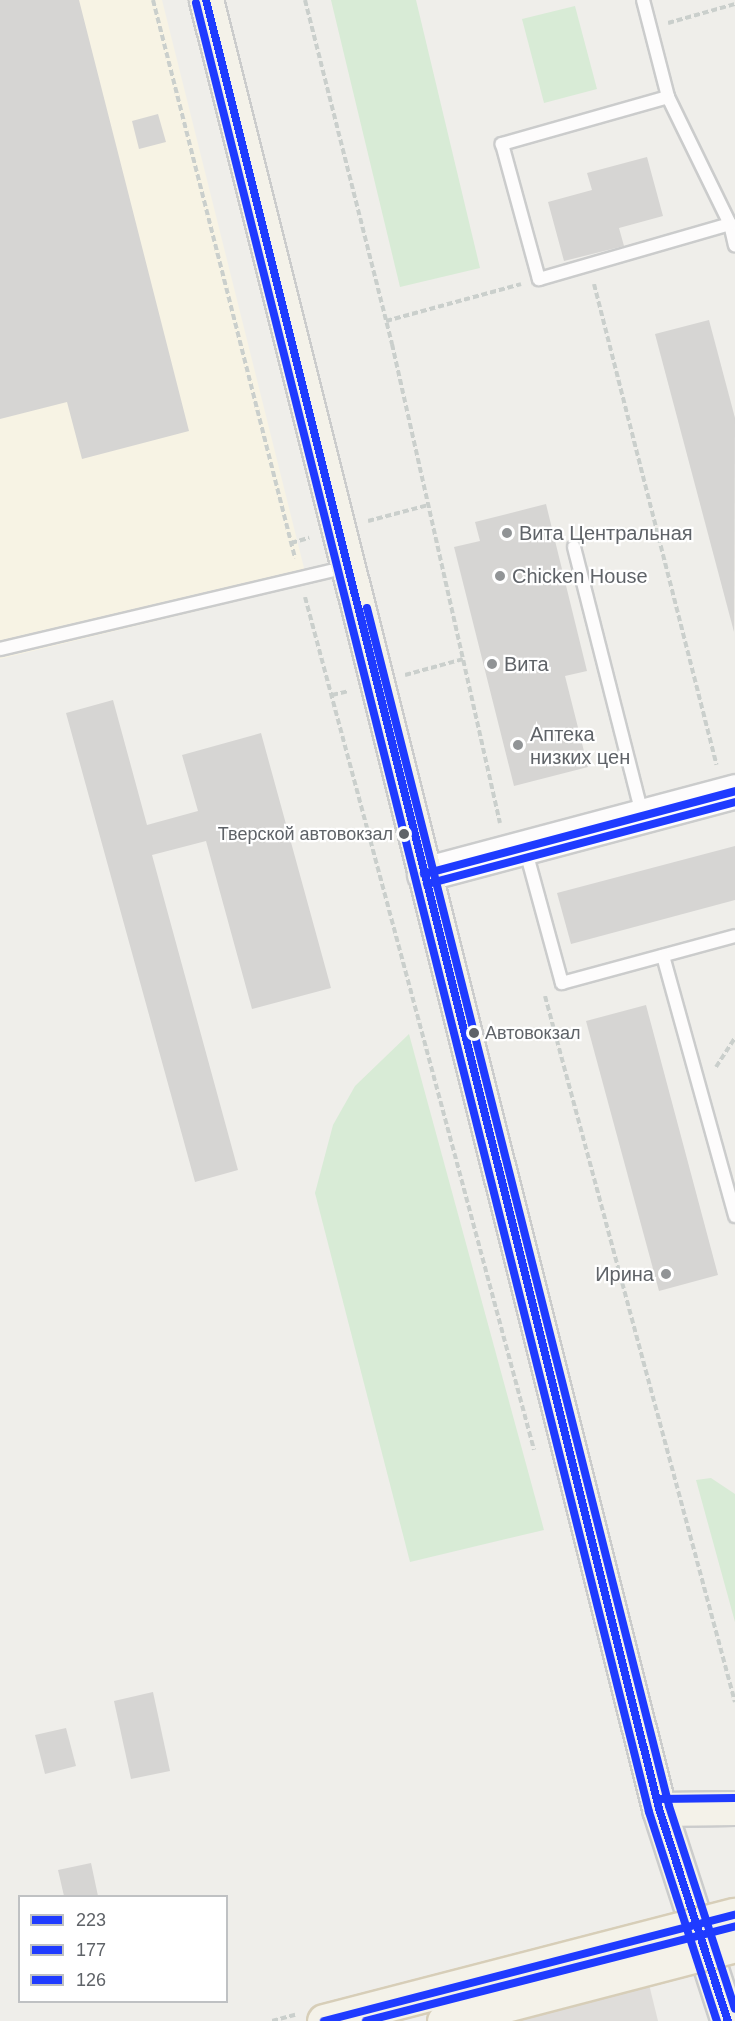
<!DOCTYPE html>
<html>
<head>
<meta charset="utf-8">
<style>
	body { margin:0 }
	#map { position:relative; width:735px; height:2021px; overflow:hidden; background:#efeeea; font-family:Helvetica,sans-serif }
	div>[style] { position:absolute }
	.commercial>* { inset:0; background:#f7f3e4 }
	.industrial>* { inset:0; background:#dfddda }
	.green>* { inset:0; background:#d8ebd6 }
	.building>* { inset:0; background:#d6d5d3 }
	.path>* { height:4px; margin-top:-2px; transform-origin:0; background:repeating-linear-gradient(90deg,#cacfcc 0 6px,transparent 0 9px) }
	.roads { filter:drop-shadow(2px 0 #cbcccc) drop-shadow(-2px 0 #cbcccc) drop-shadow(0 2px #cbcccc) drop-shadow(0 -2px #cbcccc) }
	.lane>* { height:12px; margin:-6px; padding:0 6px; transform-origin:6px; border-radius:6px; background:#fdfcfc }
	.secondary>* { height:33px; margin:-16.5px; padding:0 16.5px; transform-origin:16.5px; border-radius:16.5px; background:#fdfcfc }
	.primary>* { height:33px; margin:-16.5px; padding:0 16.5px; transform-origin:16.5px; border-radius:16.5px; background:#f4f2e9 }
	.path-bridge>* { height:4px; margin-top:-2px; transform-origin:0; background:repeating-linear-gradient(90deg,#cacfcc 0 6px,transparent 0 9px) }
	.bridges { filter:drop-shadow(2px 0 #d7ceb8) drop-shadow(-2px 0 #d7ceb8) drop-shadow(0 2px #d7ceb8) drop-shadow(0 -2px #d7ceb8) }
	.primary-bridge>* { height:33px; margin:-16.5px; padding:0 16.5px; transform-origin:16.5px; border-radius:16.5px; background:#f4f2e9 }
	.bus-1>* { height:8px; margin:-4px; padding:0 4px; transform-origin:4px; border-radius:4px; background:#1f3bff }
	.bus-2>* { height:8px; margin:-4px; padding:0 4px; transform-origin:4px; border-radius:4px; background:#1f3bff }
	.bus-3>* { height:8px; margin:-4px; padding:0 4px; transform-origin:4px; border-radius:4px; background:#1f3bff }
	.dots>* { width:16px; height:16px; translate:-50% -50%; box-sizing:border-box; border:3px solid #fff; border-radius:50% }
	span { translate:-50% -50%; white-space:nowrap; text-align:center; line-height:1.15; -webkit-text-stroke:4.5px #fff; paint-order:stroke }
	.bus-label { font-size:18px; color:#5f6368 }
	.right { translate:-100% -50%; text-align:right }
	.left { translate:0 -50%; text-align:left }
	.poi-label { font-size:20px; color:#5f6368 }
	.legend { position:absolute; left:18px; top:1895px; width:210px; height:108px; box-sizing:border-box; background:#fff; border:2px solid #bfc1c3; margin:0; padding:8px 10px; list-style:none; font-size:18px; color:#5f6368 }
	.legend li { display:flex; align-items:center; gap:12px; height:30px }
	.legend b { width:30px; border:2px solid #bfc1c3 }
</style>
</head>
<body>
<div id="map">
	<div class="commercial">
		<i style="clip-path:polygon(0 0,162px 0,308px 584px,0 659px)"></i>
	</div>
	<div class="industrial">
		<i style="clip-path:polygon(646px 1972px,658px 2021px,464px 2021px)"></i>
	</div>
	<div class="green">
		<i style="clip-path:polygon(331px 0,416px 0,480px 268px,400px 287px)"></i>
		<i style="clip-path:polygon(575px 6px,597px 89px,544px 103px,522px 19px)"></i>
		<i style="clip-path:polygon(409px 1034px,544px 1530px,410px 1562px,315px 1193px,333px 1125px,355px 1086px)"></i>
		<i style="clip-path:polygon(711px 1478px,735px 1494px,735px 1622px,696px 1480px)"></i>
	</div>
	<div class="building">
		<i style="clip-path:polygon(0 0,79px 0,189px 431px,82px 459px,67px 402px,0 419px)"></i>
		<i style="clip-path:polygon(158px 114px,166px 142px,139px 149px,132px 121px)"></i>
		<i style="clip-path:polygon(647px 157px,663px 216px,619px 228px,624px 246px,564px 261px,548px 202px,592px 190px,587px 173px)"></i>
		<i style="clip-path:polygon(709px 320px,735px 418px,734px 632px,655px 334px)"></i>
		<i style="clip-path:polygon(546px 504px,587px 671px,565px 676px,588px 767px,514px 786px,454px 547px,480px 541px,475px 522px)"></i>
		<i style="clip-path:polygon(113px 700px,147px 825px,198px 811px,182px 755px,261px 733px,331px 988px,252px 1009px,206px 841px,152px 855px,238px 1170px,195px 1182px,66px 713px)"></i>
		<i style="clip-path:polygon(735px 846px,735px 900px,571px 944px,557px 893px)"></i>
		<i style="clip-path:polygon(646px 1005px,718px 1275px,659px 1291px,586px 1021px)"></i>
		<i style="clip-path:polygon(153px 1692px,170px 1771px,131px 1779px,114px 1701px)"></i>
		<i style="clip-path:polygon(66px 1728px,76px 1766px,45px 1774px,35px 1735px)"></i>
		<i style="clip-path:polygon(91px 1863px,98px 1896px,64px 1896px,58px 1870px)"></i>
	</div>
	<div class="path">
		<i style="left:153px;top:0;width:576px;rotate:75.72deg"></i>
		<i style="left:305px;top:0;width:355px;rotate:75.8deg"></i>
		<i style="left:392px;top:344px;width:491px;rotate:77.3deg"></i>
		<i style="left:668px;top:23px;width:70px;rotate:-15.8deg"></i>
		<i style="left:594px;top:284px;width:496px;rotate:75.7deg"></i>
		<i style="left:386px;top:321px;width:140px;rotate:-15.3deg"></i>
		<i style="left:368px;top:521px;width:62px;rotate:-14.9deg"></i>
		<i style="left:291px;top:543px;width:19px;rotate:-16deg"></i>
		<i style="left:305px;top:597px;width:883px;rotate:74.97deg"></i>
		<i style="left:405px;top:675px;width:60px;rotate:-15.4deg"></i>
		<i style="left:332px;top:695px;width:17px;rotate:-13deg"></i>
		<i style="left:545px;top:996px;width:731px;rotate:74.94deg"></i>
		<i style="left:716px;top:1067px;width:35px;rotate:-57deg"></i>
	</div>
	<div class="roads">
		<div class="lane">
			<i style="left:643px;top:0;width:100px;rotate:75.5deg"></i>
			<i style="left:668px;top:97px;width:141px;rotate:64deg"></i>
			<i style="left:730px;top:224px;width:22px;rotate:77deg"></i>
			<i style="left:668px;top:97px;width:173px;rotate:164.2deg"></i>
			<i style="left:502px;top:144px;width:140px;rotate:74.7deg"></i>
			<i style="left:539px;top:279px;width:199px;rotate:-16.1deg"></i>
			<i style="left:574px;top:547px;width:275px;rotate:75.7deg"></i>
			<i style="left:0;top:649px;width:356px;rotate:-13.3deg"></i>
			<i style="left:525px;top:848px;width:140px;rotate:74.7deg"></i>
			<i style="left:562px;top:983px;width:179px;rotate:-15.2deg"></i>
			<i style="left:663px;top:956px;width:270px;rotate:74.5deg"></i>
		</div>
		<div class="secondary">
			<i style="left:424px;top:874px;width:322px;rotate:-14.9deg"></i>
		</div>
		<div class="primary">
			<i style="left:206px;top:0;width:1865px;rotate:75.94deg"></i>
			<i style="left:659px;top:1809px;width:223px;rotate:72deg"></i>
			<i style="left:659px;top:1809px;width:76px;rotate:-0.8deg"></i>
		</div>
	</div>
	<div class="path-bridge">
		<i style="left:272px;top:2021px;width:24px;rotate:-15deg"></i>
	</div>
	<div class="bridges">
		<div class="primary-bridge">
			<i style="left:324px;top:2021px;width:424px;rotate:-14.5deg"></i>
			<i style="left:444px;top:2021px;width:301px;rotate:-14.6deg"></i>
		</div>
	</div>
	<div class="bus-1">
		<i style="left:206px;top:0;width:1865px;rotate:75.94deg"></i>
		<i style="left:659px;top:1809px;width:223px;rotate:72deg"></i>
		<i style="left:424px;top:874px;width:322px;rotate:-14.9deg"></i>
		<i style="left:324px;top:2021px;width:424px;rotate:-14.5deg"></i>
	</div>
	<div class="bus-2">
		<i style="left:196px;top:3px;width:1865px;rotate:75.94deg"></i>
		<i style="left:649px;top:1812px;width:220px;rotate:72deg"></i>
		<i style="left:427px;top:884px;width:319px;rotate:-14.9deg"></i>
		<i style="left:366px;top:2021px;width:381px;rotate:-14.4deg"></i>
	</div>
	<div class="bus-3">
		<i style="left:367px;top:608px;width:1235px;rotate:75.85deg"></i>
		<i style="left:669px;top:1806px;width:213px;rotate:72deg"></i>
		<i style="left:659px;top:1799px;width:76px;rotate:-0.8deg"></i>
	</div>
	<div class="dots">
		<i style="left:507px;top:533px;background:#919496"></i>
		<i style="left:500px;top:576px;background:#919496"></i>
		<i style="left:492px;top:664px;background:#919496"></i>
		<i style="left:518px;top:745px;background:#919496"></i>
		<i style="left:404px;top:834px;background:#5f6368"></i>
		<i style="left:474px;top:1033px;background:#5f6368"></i>
		<i style="left:666px;top:1274px;background:#919496"></i>
	</div>
	<div class="bus-label">
		<span class="right" style="left:393px;top:834px">Тверской автовокзал</span>
		<span class="left" style="left:485px;top:1033px">Автовокзал</span>
	</div>
	<div class="poi-label">
		<span class="left" style="left:519px;top:533px">Вита Центральная</span>
		<span class="left" style="left:512px;top:576px">Chicken House</span>
		<span class="left" style="left:504px;top:664px">Вита</span>
		<span class="left" style="left:530px;top:746px">Аптека<br>низких цен</span>
		<span class="right" style="left:654px;top:1274px">Ирина</span>
	</div>
	<ul class="legend">
	<li><b style="height:8px;background:#1f3bff"></b>223</li>
	<li><b style="height:8px;background:#1f3bff"></b>177</li>
	<li><b style="height:8px;background:#1f3bff"></b>126</li>
	</ul>
</div>
</body>
</html>
